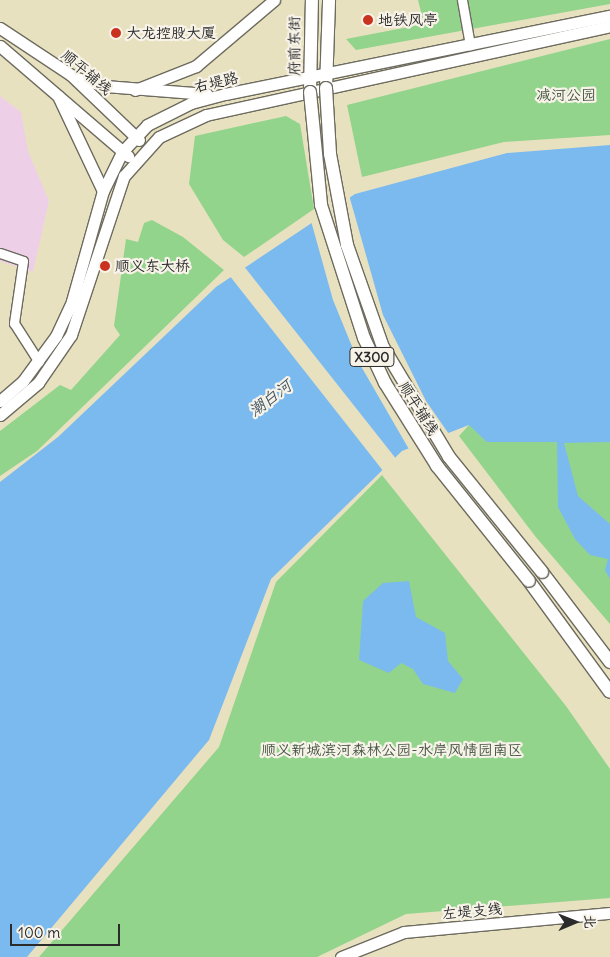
<!DOCTYPE html>
<html>
<head>
<meta charset="utf-8">
<style>
	body { margin:0 }
	#map { position:relative; width:610px; height:957px; overflow:hidden; background:#e8e1bf; font-family:Delius,"LXGW WenKai TC",sans-serif }
	div>[style] { position:absolute }
	.built>* { inset:0; background:#edd0e8 }
	.green>* { inset:0; background:#92d48c }
	.water>* { inset:0; background:#7bbaef }
	.pier>* { inset:0; background:#e8e1bf }
	.roads { filter:drop-shadow(1px 0 #6d6b5f) drop-shadow(-1px 0 #6d6b5f) drop-shadow(0 1px #6d6b5f) drop-shadow(0 -1px #6d6b5f) }
	.minor>* { height:9px; margin:-4.5px; padding:0 4.5px; transform-origin:4.5px; border-radius:4.5px; background:#fff }
	.secondary>* { height:11px; margin:-5.5px; padding:0 5.5px; transform-origin:5.5px; border-radius:5.5px; background:#fff }
	.primary>* { height:12px; margin:-6px; padding:0 6px; transform-origin:6px; border-radius:6px; background:#fff }
	.bridges { filter:drop-shadow(1px 0 #6d6b5f) drop-shadow(-1px 0 #6d6b5f) drop-shadow(0 1px #6d6b5f) drop-shadow(0 -1px #6d6b5f) }
	.primary-bridge>* { height:12px; margin:-6px; padding:0 6px; transform-origin:6px; border-radius:6px; background:#fff }
	.dots>* { width:14px; height:14px; translate:-50% -50%; box-sizing:border-box; border:2px solid #f7f3e8; border-radius:50% }
	span { translate:-50% -50%; white-space:nowrap; text-align:center; line-height:1.15; -webkit-text-stroke:4.5px #f7f3e8; paint-order:stroke }
	.shield-label span { padding:1px 4px; background:#f7f3e8; border:1px solid; border-radius:4px; -webkit-text-stroke-width:0 }
	.shield-label { font-size:14px; color:#2b2b2b; font-weight:700 }
	.poi-label { font-size:15px; color:#2b2b2b }
	.left { translate:0 -50%; text-align:left }
	.street-label { font-size:15px; color:#2b2b2b }
	.park-label { font-size:15px; color:#455543 }
	.water-label { font-size:16px; color:#435666; font-style:italic }
	.north { position:absolute; left:550px; top:897px; width:50px; height:50px; -webkit-text-stroke:4px #f7f3e8; paint-order:stroke; rotate:89deg; font-size:14px; font-weight:700; line-height:20px; text-align:center; color:#2b2b2b }
	.north::after { content:''; display:block; margin:auto; width:18px; height:22px; background:#2b2b2b; clip-path:polygon(50% 0,100% 100%,50% 72%,0 100%) }
	.scale { position:absolute; left:10px; top:924px; width:110px; height:22px; box-sizing:border-box; border:2px solid #2b2b2b; border-top:0; padding-left:6px; font-size:15px; line-height:18px; white-space:nowrap; color:#2b2b2b; -webkit-text-stroke:4px #f7f3e8; paint-order:stroke }
</style>
</head>
<body>
<div id="map">
	<div class="built">
		<i style="clip-path:polygon(0 96px,21px 112px,28px 151px,49px 201px,33px 272px,0 261px)"></i>
	</div>
	<div class="green">
		<i style="clip-path:polygon(418px 0,610px 0,610px 4px,356px 50px,346px 39px,424px 24px)"></i>
		<i style="clip-path:polygon(610px 39px,610px 135px,504px 142px,362px 177px,347px 105px)"></i>
		<i style="clip-path:polygon(286px 116px,300px 124px,314px 209px,244px 257px,223px 240px,189px 184px,195px 136px)"></i>
		<i style="clip-path:polygon(152px 220px,183px 237px,224px 270px,37px 451px,0 476px,0 431px,60px 385px,71px 390px,120px 335px,114px 326px,126px 239px,138px 242px,144px 223px)"></i>
		<i style="clip-path:polygon(469px 425px,610px 442px,610px 624px,535px 536px,459px 436px)"></i>
		<i style="clip-path:polygon(382px 475px,566px 706px,610px 769px,610px 898px,406px 914px,317px 957px,39px 957px,219px 747px,276px 582px)"></i>
	</div>
	<div class="water">
		<i style="clip-path:polygon(610px 145px,610px 442px,564px 443px,578px 496px,610px 524px,610px 579px,605px 570px,608px 559px,590px 555px,575px 539px,558px 507px,557px 442px,487px 442px,469px 425px,402px 451px,271px 579px,209px 740px,27px 957px,0 957px,0 482px,58px 437px,216px 287px,355px 194px,507px 153px)"></i>
		<i style="clip-path:polygon(409px 581px,416px 617px,445px 633px,448px 661px,463px 679px,455px 693px,423px 684px,413px 669px,401px 663px,389px 673px,359px 660px,363px 601px,383px 583px)"></i>
	</div>
	<div class="pier">
		<i style="clip-path:polygon(349px 195px,383px 315px,426px 401px,451px 437px,410px 451px,358px 361px,333px 300px,311px 221px)"></i>
		<i style="clip-path:polygon(243px 265px,397px 460px,384px 472px,229px 275px)"></i>
	</div>
	<div class="roads">
		<div class="minor">
			<i style="left:462px;top:0;width:46px;rotate:79.9deg"></i>
			<i style="left:0;top:253px;width:24px;rotate:19deg"></i>
			<i style="left:23px;top:261px;width:63px;rotate:98.3deg"></i>
			<i style="left:14px;top:323px;width:46px;rotate:57.3deg"></i>
		</div>
		<div class="secondary">
			<i style="left:0;top:28px;width:85px;rotate:33.5deg"></i>
			<i style="left:71px;top:75px;width:94px;rotate:43.7deg"></i>
			<i style="left:0;top:46px;width:169px;rotate:40.7deg"></i>
			<i style="left:77px;top:78px;width:29px;rotate:16deg"></i>
			<i style="left:105px;top:86px;width:102px;rotate:4.5deg"></i>
			<i style="left:135px;top:90px;width:66px;rotate:-21.5deg"></i>
			<i style="left:196px;top:66px;width:102px;rotate:-40.2deg"></i>
			<i style="left:58px;top:96px;width:105px;rotate:64.7deg"></i>
			<i style="left:0;top:401px;width:30px;rotate:-41deg"></i>
			<i style="left:23px;top:381px;width:56px;rotate:-53.7deg"></i>
			<i style="left:56px;top:336px;width:38px;rotate:-65deg"></i>
			<i style="left:72px;top:301px;width:114px;rotate:-74.3deg"></i>
			<i style="left:103px;top:191px;width:43px;rotate:-64deg"></i>
			<i style="left:122px;top:152px;width:37px;rotate:-47deg"></i>
			<i style="left:147px;top:125px;width:49px;rotate:-26.6deg"></i>
			<i style="left:191px;top:103px;width:35px;rotate:-15deg"></i>
			<i style="left:225px;top:94px;width:393px;rotate:-11.5deg"></i>
			<i style="left:0;top:415px;width:50px;rotate:-40.1deg"></i>
			<i style="left:38px;top:383px;width:58px;rotate:-55.5deg"></i>
			<i style="left:71px;top:335px;width:168px;rotate:-71.6deg"></i>
			<i style="left:124px;top:176px;width:52px;rotate:-48.1deg"></i>
			<i style="left:159px;top:137px;width:52px;rotate:-25.1deg"></i>
			<i style="left:206px;top:115px;width:414px;rotate:-12.4deg"></i>
			<i style="left:341px;top:957px;width:68px;rotate:-21.6deg"></i>
			<i style="left:404px;top:932px;width:207px;rotate:-5.3deg"></i>
		</div>
		<div class="primary">
			<i style="left:326px;top:88px;width:88px;rotate:-88deg"></i>
			<i style="left:310px;top:92px;width:92px;rotate:-88.8deg"></i>
			<i style="left:542px;top:572px;width:113px;rotate:52.9deg"></i>
			<i style="left:529px;top:581px;width:137px;rotate:53.9deg"></i>
		</div>
	</div>
	<div class="bridges">
		<div class="primary-bridge">
			<i style="left:326px;top:88px;width:66px;rotate:86.5deg"></i>
			<i style="left:330px;top:154px;width:93px;rotate:79.4deg"></i>
			<i style="left:347px;top:245px;width:108px;rotate:70.6deg"></i>
			<i style="left:383px;top:347px;width:128px;rotate:59deg"></i>
			<i style="left:449px;top:457px;width:148px;rotate:51deg"></i>
			<i style="left:310px;top:92px;width:114px;rotate:84.4deg"></i>
			<i style="left:321px;top:205px;width:140px;rotate:72.1deg"></i>
			<i style="left:364px;top:338px;width:50px;rotate:65deg"></i>
			<i style="left:385px;top:383px;width:98px;rotate:57.9deg"></i>
			<i style="left:437px;top:466px;width:147px;rotate:51.3deg"></i>
		</div>
	</div>
	<div class="dots">
		<i style="left:368px;top:20px;background:#c8321e"></i>
		<i style="left:116px;top:33px;background:#c8321e"></i>
		<i style="left:105px;top:266px;background:#c8321e"></i>
	</div>
	<div class="shield-label">
		<span style="left:372px;top:357px">X300</span>
	</div>
	<div class="poi-label">
		<span class="left" style="left:378px;top:20px">地铁风亭</span>
		<span class="left" style="left:126px;top:33px">大龙控股大厦</span>
		<span class="left" style="left:115px;top:266px">顺义东大桥</span>
	</div>
	<div class="street-label">
		<span style="left:294px;top:46px;rotate:-90deg">府前东街</span>
		<span style="left:87px;top:72px;rotate:40deg">顺平辅线</span>
		<span style="left:216px;top:82px;rotate:-13deg">右堤路</span>
		<span style="left:419px;top:408px;rotate:58deg">顺平辅线</span>
		<span style="left:472px;top:911px;rotate:-5deg">左堤支线</span>
	</div>
	<div class="park-label">
		<span style="left:566px;top:95px">减河公园</span>
		<span style="left:392px;top:750px">顺义新城滨河森林公园-水岸风情园南区</span>
	</div>
	<div class="water-label">
		<span style="left:270px;top:398px;rotate:-37deg">潮白河</span>
	</div>
	<div class="north">北</div>
	<div class="scale">100 m</div>
</div>
</body>
</html>
